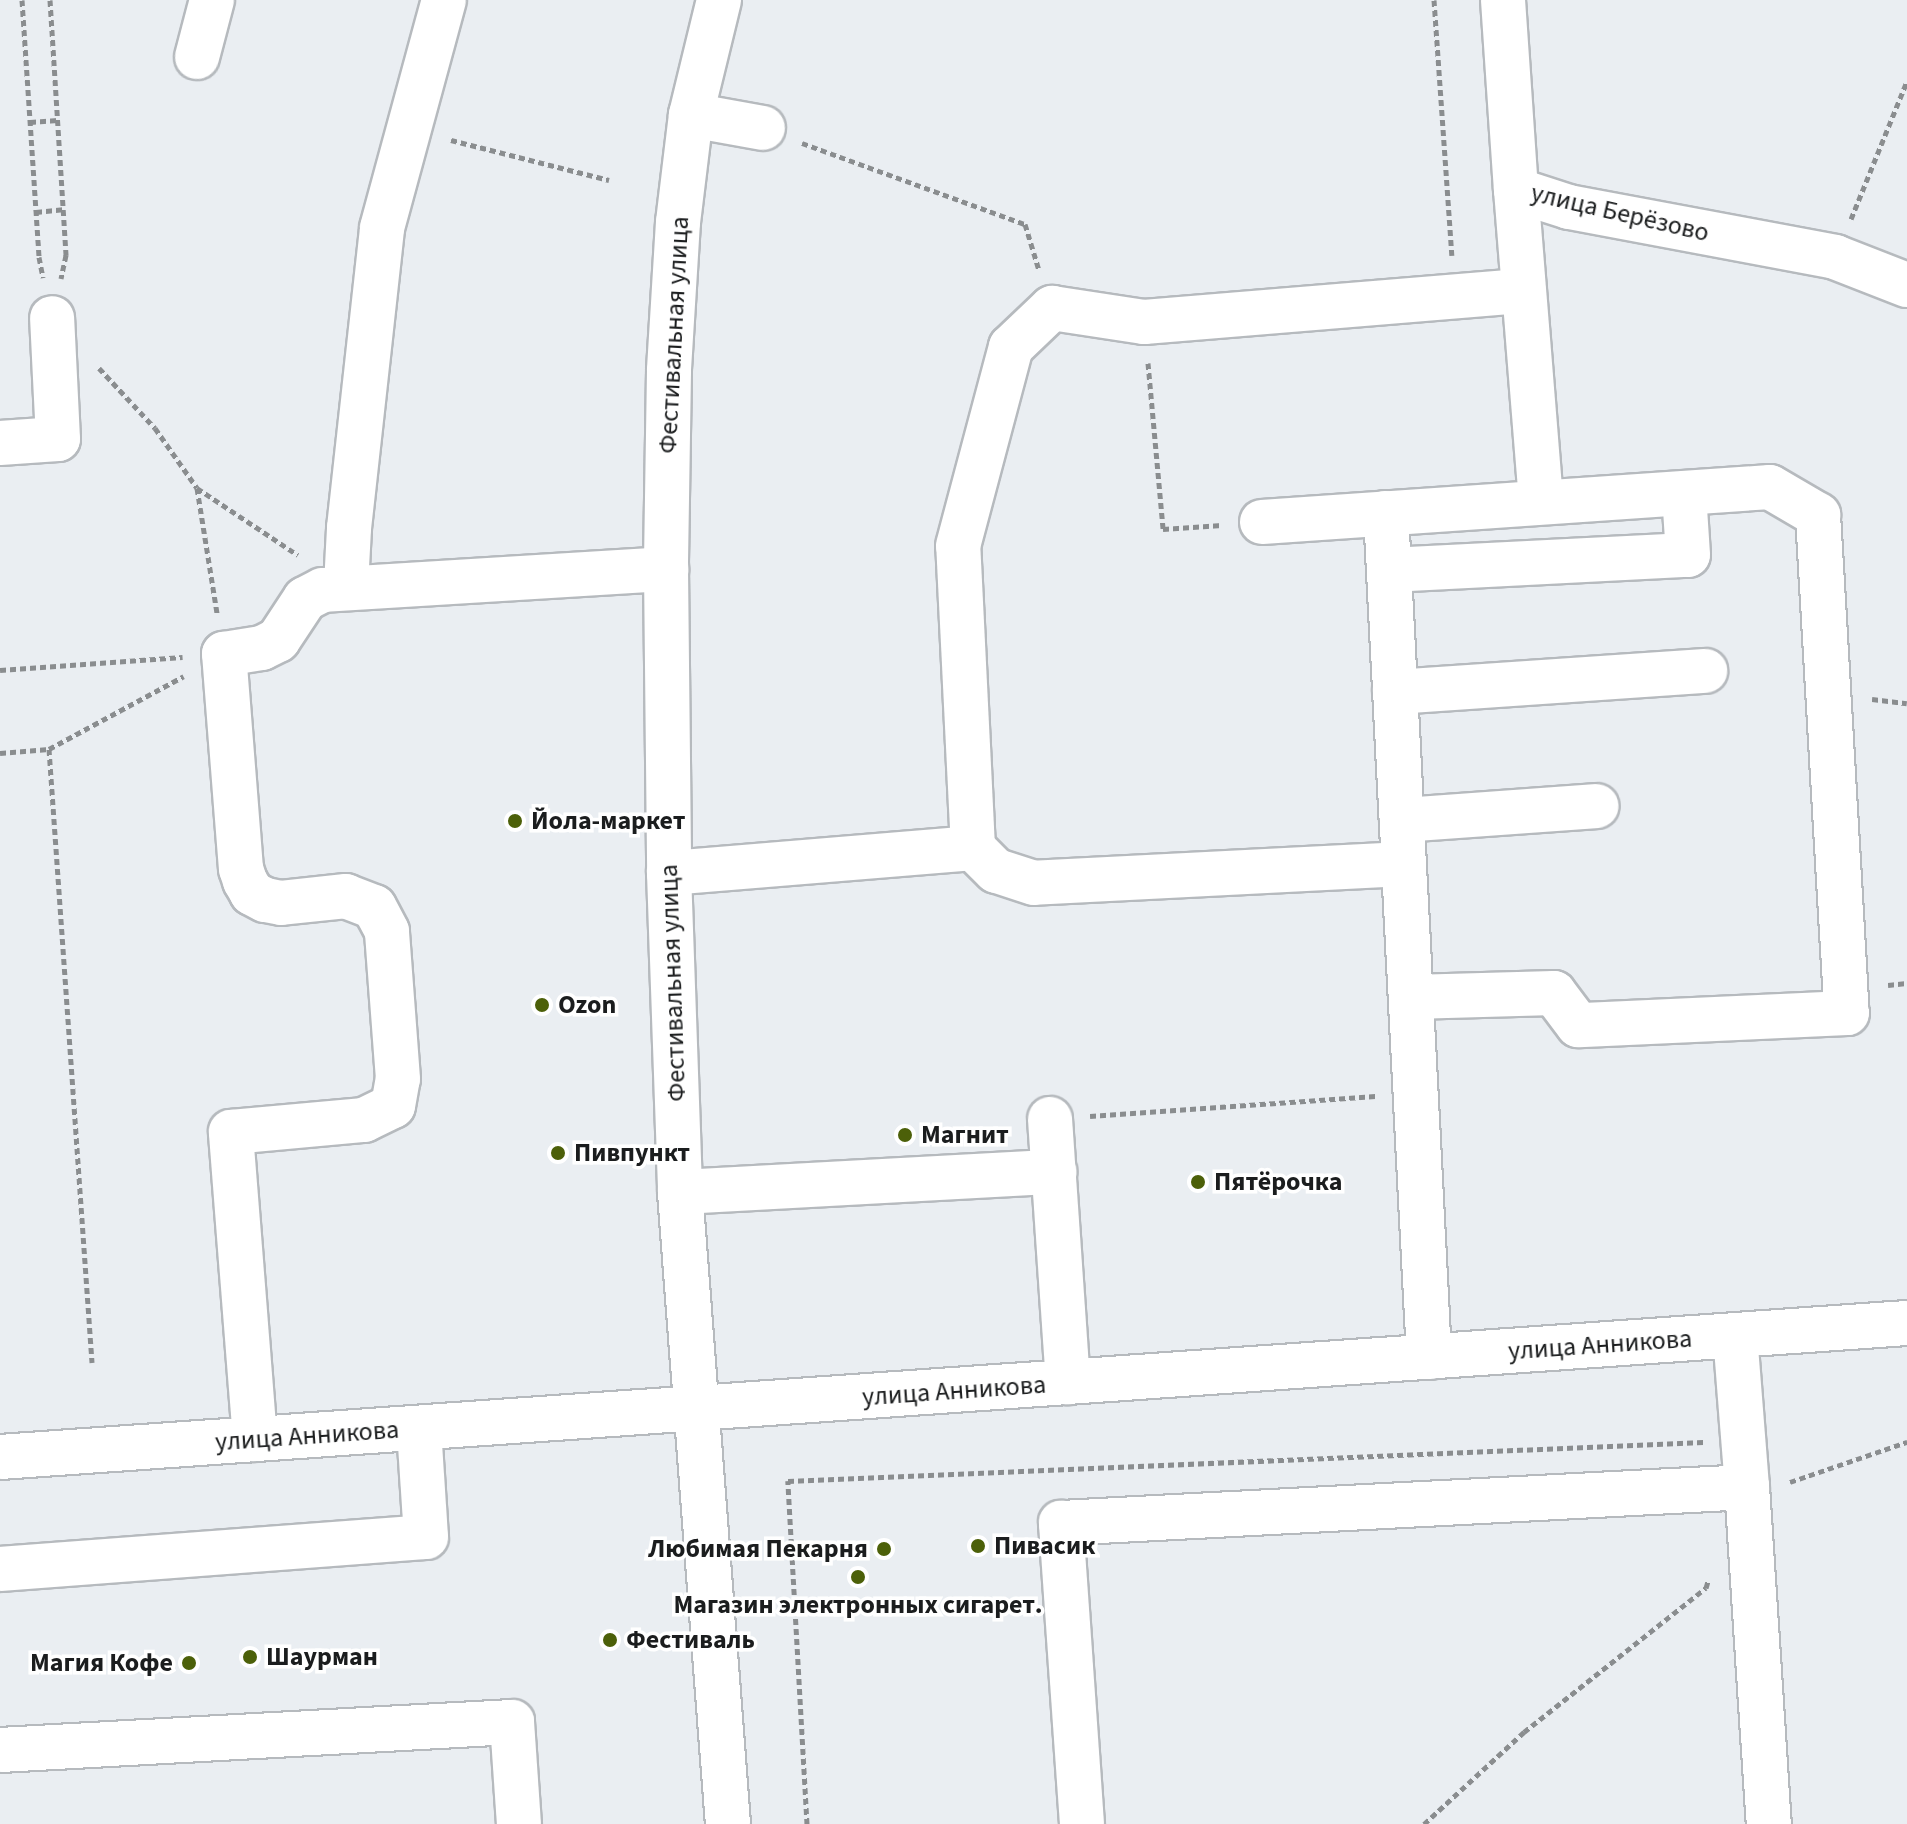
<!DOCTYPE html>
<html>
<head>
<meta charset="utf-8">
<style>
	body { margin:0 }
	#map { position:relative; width:1907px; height:1824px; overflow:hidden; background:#eaeef2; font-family:"Source Sans 3",sans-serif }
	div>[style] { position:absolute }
	.path>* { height:5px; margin-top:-2.5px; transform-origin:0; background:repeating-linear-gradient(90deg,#8a8d8f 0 6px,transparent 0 10px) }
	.roads { filter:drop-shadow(2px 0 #b6babe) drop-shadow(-2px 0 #b6babe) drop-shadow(0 2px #b6babe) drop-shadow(0 -2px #b6babe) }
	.minor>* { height:44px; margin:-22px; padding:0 22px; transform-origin:22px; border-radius:22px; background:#fff }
	.dots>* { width:22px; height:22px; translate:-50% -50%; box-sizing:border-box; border:4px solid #fff; border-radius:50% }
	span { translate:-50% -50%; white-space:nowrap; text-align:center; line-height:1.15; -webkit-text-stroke:7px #fff; paint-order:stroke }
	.street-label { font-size:26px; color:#1b1d1e }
	.poi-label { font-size:26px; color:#1b1d1e; font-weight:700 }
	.left { translate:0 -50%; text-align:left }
	.right { translate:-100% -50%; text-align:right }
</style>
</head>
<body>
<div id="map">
	<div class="path">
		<i style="left:22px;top:0;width:258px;rotate:86.2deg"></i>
		<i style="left:39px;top:257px;width:21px;rotate:79deg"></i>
		<i style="left:50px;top:0;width:256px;rotate:86.4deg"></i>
		<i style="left:66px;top:255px;width:24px;rotate:102deg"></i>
		<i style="left:1434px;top:0;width:256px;rotate:86deg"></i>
		<i style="left:30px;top:122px;width:28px;rotate:-4deg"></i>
		<i style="left:451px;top:140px;width:163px;rotate:14.2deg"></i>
		<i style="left:802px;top:143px;width:237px;rotate:20deg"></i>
		<i style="left:1025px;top:224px;width:48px;rotate:73.1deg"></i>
		<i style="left:36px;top:212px;width:27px;rotate:-6deg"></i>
		<i style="left:1851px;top:219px;width:149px;rotate:-67.9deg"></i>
		<i style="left:1148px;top:363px;width:167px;rotate:84.8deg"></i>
		<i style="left:1163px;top:529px;width:59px;rotate:-3.9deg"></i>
		<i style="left:99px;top:368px;width:82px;rotate:47deg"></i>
		<i style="left:155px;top:428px;width:73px;rotate:55deg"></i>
		<i style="left:197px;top:488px;width:127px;rotate:80.9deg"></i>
		<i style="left:197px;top:488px;width:121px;rotate:33.6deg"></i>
		<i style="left:0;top:670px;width:183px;rotate:-4.1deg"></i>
		<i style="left:1872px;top:699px;width:35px;rotate:7deg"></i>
		<i style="left:49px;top:749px;width:615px;rotate:85.99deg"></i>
		<i style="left:0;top:753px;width:49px;rotate:-4.7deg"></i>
		<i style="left:49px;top:749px;width:153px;rotate:-28.4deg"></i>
		<i style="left:1888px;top:985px;width:19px;rotate:-6deg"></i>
		<i style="left:1090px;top:1116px;width:286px;rotate:-4deg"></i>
		<i style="left:1790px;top:1482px;width:124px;rotate:-18.9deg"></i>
		<i style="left:807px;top:1824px;width:344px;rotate:-93.2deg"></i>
		<i style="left:788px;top:1481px;width:916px;rotate:-2.44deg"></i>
		<i style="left:1424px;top:1824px;width:136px;rotate:-42.6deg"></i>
		<i style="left:1524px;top:1732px;width:232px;rotate:-38.4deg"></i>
		<i style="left:1706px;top:1588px;width:7px;rotate:-74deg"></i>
	</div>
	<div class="roads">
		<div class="minor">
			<i style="left:719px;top:0;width:118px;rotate:103.7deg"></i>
			<i style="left:691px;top:115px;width:108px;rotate:96.9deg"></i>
			<i style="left:678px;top:222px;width:149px;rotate:93.5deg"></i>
			<i style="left:669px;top:371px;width:198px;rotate:90.9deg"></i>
			<i style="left:666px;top:569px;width:304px;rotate:89.4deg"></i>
			<i style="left:669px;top:873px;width:319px;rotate:88deg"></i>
			<i style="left:680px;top:1192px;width:634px;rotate:85.66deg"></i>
			<i style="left:1503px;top:0;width:190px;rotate:86.1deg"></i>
			<i style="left:1516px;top:190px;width:56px;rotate:17.8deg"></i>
			<i style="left:1569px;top:207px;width:271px;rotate:10.6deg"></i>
			<i style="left:1835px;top:257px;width:77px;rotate:21.3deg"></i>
			<i style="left:197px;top:57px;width:59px;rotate:-75.3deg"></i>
			<i style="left:691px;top:115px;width:73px;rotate:10.2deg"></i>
			<i style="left:1516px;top:190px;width:313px;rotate:85.4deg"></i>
			<i style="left:0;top:443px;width:58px;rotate:-3.9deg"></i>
			<i style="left:58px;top:439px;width:121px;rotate:-92.8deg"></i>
			<i style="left:1386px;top:513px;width:845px;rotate:87.08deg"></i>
			<i style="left:1262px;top:522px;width:509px;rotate:-3.94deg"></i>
			<i style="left:1770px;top:487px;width:56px;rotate:30.3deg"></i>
			<i style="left:1818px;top:515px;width:499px;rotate:86.7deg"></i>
			<i style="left:1847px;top:1013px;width:269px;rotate:177.4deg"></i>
			<i style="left:1578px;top:1025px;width:40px;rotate:-127deg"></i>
			<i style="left:1554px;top:993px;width:143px;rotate:178.4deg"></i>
			<i style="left:1389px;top:570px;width:299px;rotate:-2.9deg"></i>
			<i style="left:1688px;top:555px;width:62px;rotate:-93.7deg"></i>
			<i style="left:346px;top:586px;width:58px;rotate:-87deg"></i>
			<i style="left:349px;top:528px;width:302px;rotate:-83.7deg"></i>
			<i style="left:382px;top:228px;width:236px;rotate:-74.8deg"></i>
			<i style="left:1395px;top:692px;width:311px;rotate:-3.9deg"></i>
			<i style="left:1402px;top:820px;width:195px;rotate:-4.1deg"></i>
			<i style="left:1404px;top:864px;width:370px;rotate:177.1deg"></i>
			<i style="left:1034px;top:883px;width:40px;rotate:-162deg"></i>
			<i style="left:996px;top:871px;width:33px;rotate:-135deg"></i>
			<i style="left:973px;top:848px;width:302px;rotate:-92.8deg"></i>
			<i style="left:958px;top:546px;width:206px;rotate:-75.1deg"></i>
			<i style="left:1011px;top:347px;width:57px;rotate:-43.6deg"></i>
			<i style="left:1052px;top:308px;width:93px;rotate:8.7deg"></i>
			<i style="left:1144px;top:322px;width:381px;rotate:-4.7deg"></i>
			<i style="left:669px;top:873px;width:305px;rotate:-4.7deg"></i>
			<i style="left:1050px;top:1119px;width:264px;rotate:86.1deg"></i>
			<i style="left:680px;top:1192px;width:375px;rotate:-3.1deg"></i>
			<i style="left:255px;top:1439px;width:308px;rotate:-94.5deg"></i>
			<i style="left:231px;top:1132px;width:134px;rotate:-5.2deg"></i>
			<i style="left:364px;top:1120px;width:32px;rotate:-26deg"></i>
			<i style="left:393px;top:1106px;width:27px;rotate:-80deg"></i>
			<i style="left:398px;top:1079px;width:148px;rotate:-94.3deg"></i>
			<i style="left:387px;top:931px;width:27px;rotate:-118deg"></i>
			<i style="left:374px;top:907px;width:30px;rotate:-159deg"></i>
			<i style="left:346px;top:896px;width:65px;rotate:173.9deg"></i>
			<i style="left:281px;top:903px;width:16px;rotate:-169deg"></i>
			<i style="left:265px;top:900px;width:15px;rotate:-152deg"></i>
			<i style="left:252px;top:893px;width:14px;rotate:-120deg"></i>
			<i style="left:245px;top:881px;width:13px;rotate:-108deg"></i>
			<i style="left:241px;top:869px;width:216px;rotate:-94.5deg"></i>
			<i style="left:224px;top:654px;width:38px;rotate:-9deg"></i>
			<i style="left:262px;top:648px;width:18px;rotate:-27deg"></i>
			<i style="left:278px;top:640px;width:49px;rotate:-56.6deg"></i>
			<i style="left:305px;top:599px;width:20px;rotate:-27deg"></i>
			<i style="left:323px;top:590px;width:344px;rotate:-3.5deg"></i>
			<i style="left:0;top:1457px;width:1912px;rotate:-4.02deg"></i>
			<i style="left:1747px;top:1487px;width:338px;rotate:86.3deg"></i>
			<i style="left:0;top:1569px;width:427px;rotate:-4.3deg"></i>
			<i style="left:426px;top:1537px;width:109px;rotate:-93.7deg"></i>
			<i style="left:0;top:1750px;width:513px;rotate:-3.13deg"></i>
			<i style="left:512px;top:1722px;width:102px;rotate:86.1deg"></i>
			<i style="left:1082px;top:1824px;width:302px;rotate:-94deg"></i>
			<i style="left:1061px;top:1523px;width:687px;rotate:-3deg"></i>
			<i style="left:1747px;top:1487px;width:152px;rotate:-94.5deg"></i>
		</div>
	</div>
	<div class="dots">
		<i style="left:515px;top:821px;background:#4c6009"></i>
		<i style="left:542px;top:1005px;background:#4c6009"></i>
		<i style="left:905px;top:1135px;background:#4c6009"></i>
		<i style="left:558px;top:1153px;background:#4c6009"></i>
		<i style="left:1198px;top:1182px;background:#4c6009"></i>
		<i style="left:978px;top:1546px;background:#4c6009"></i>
		<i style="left:884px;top:1549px;background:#4c6009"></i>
		<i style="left:858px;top:1577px;background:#4c6009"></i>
		<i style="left:610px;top:1640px;background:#4c6009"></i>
		<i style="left:250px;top:1657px;background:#4c6009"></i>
		<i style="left:189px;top:1663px;background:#4c6009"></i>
	</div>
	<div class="street-label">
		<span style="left:1620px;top:213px;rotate:13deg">улица Берёзово</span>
		<span style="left:674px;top:335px;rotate:-87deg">Фестивальная улица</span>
		<span style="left:673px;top:983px;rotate:-92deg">Фестивальная улица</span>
		<span style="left:1600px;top:1345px;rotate:-4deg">улица Анникова</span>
		<span style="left:954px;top:1391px;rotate:-4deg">улица Анникова</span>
		<span style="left:307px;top:1436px;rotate:-4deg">улица Анникова</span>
	</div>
	<div class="poi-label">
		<span class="left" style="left:531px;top:821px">Йола-маркет</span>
		<span class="left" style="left:558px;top:1005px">Ozon</span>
		<span class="left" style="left:921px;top:1135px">Магнит</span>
		<span class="left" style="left:574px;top:1153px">Пивпункт</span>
		<span class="left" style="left:1214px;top:1182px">Пятёрочка</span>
		<span class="left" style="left:994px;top:1546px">Пивасик</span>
		<span class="right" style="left:868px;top:1549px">Любимая Пекарня</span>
		<span style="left:858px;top:1605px">Магазин электронных сигарет.</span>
		<span class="left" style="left:626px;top:1640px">Фестиваль</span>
		<span class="left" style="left:266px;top:1657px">Шаурман</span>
		<span class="right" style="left:173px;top:1663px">Магия Кофе</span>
	</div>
</div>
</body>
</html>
